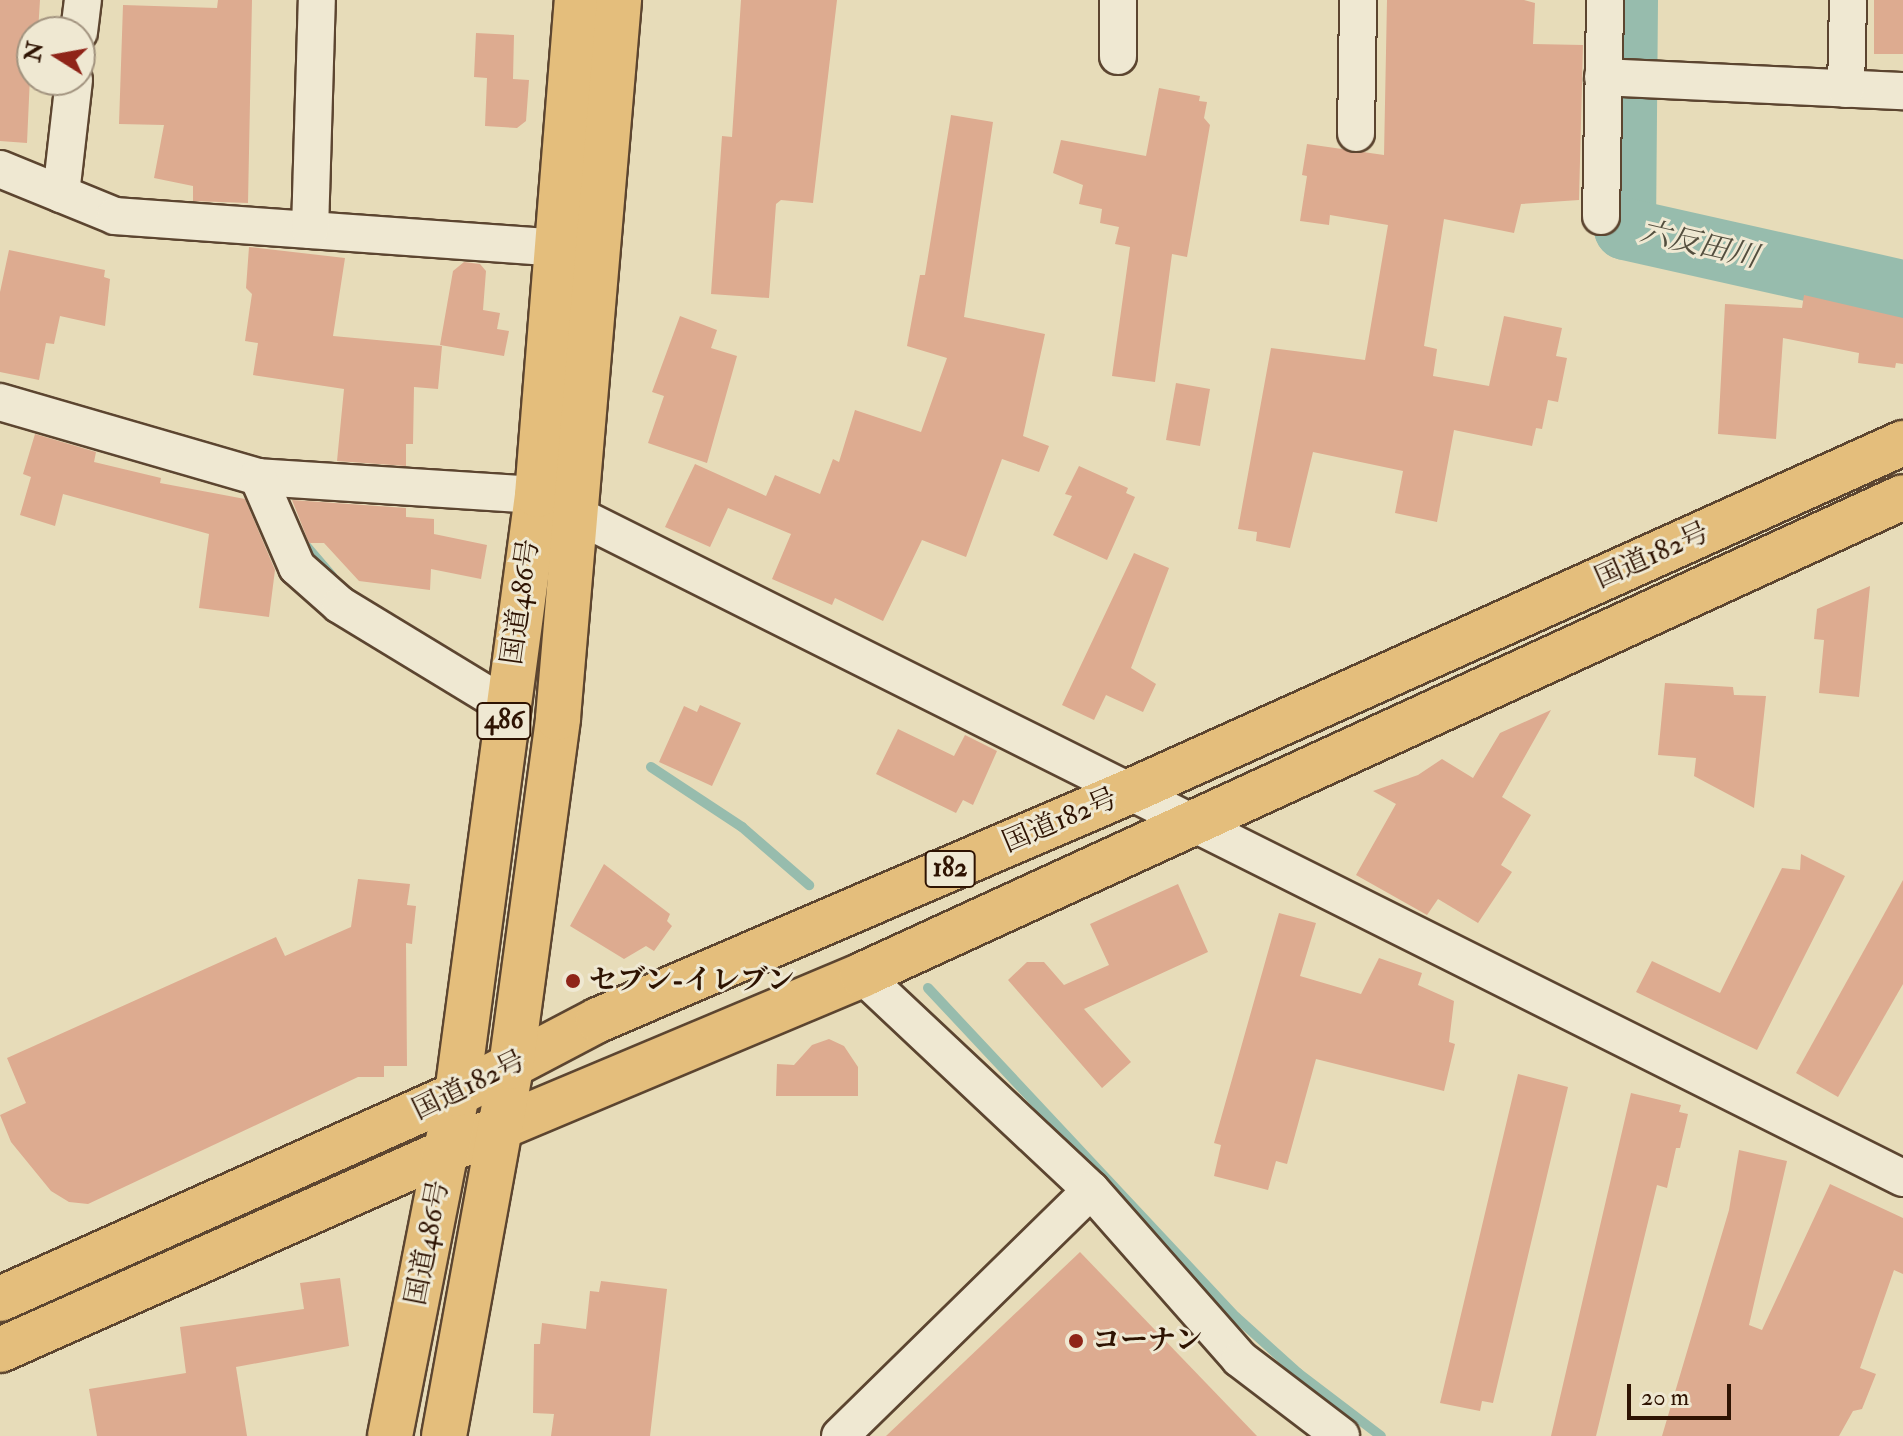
<!DOCTYPE html>
<html>
<head>
<meta charset="utf-8">
<style>
	body { margin:0 }
	#map { position:relative; width:1903px; height:1436px; overflow:hidden; background:#e7dcb9; font-family:"IM FELL Double Pica","Noto Serif JP",serif }
	div>[style] { position:absolute }
	.stream>* { height:10px; margin:-5px; padding:0 5px; transform-origin:5px; border-radius:5px; background:#97bcad }
	.river>* { height:62px; margin:-31px; padding:0 31px; transform-origin:31px; border-radius:31px; background:#97bcad }
	.building>* { inset:0; background:#ddab90 }
	.roads { filter:drop-shadow(2px 0 #5c4530) drop-shadow(-2px 0 #5c4530) drop-shadow(0 2px #5c4530) drop-shadow(0 -2px #5c4530) }
	.minor>* { height:36px; margin:-18px; padding:0 18px; transform-origin:18px; border-radius:18px; background:#efe8d2 }
	.highway>* { height:44px; margin:-22px; padding:0 22px; transform-origin:22px; border-radius:22px; background:#e4be7c }
	.dots>* { width:22px; height:22px; translate:-50% -50%; box-sizing:border-box; border:4px solid #efe8d2; border-radius:50% }
	span { translate:-50% -50%; white-space:nowrap; text-align:center; line-height:1.15; -webkit-text-stroke:6px #efe8d2; paint-order:stroke }
	.shield-label span { padding:2px 6px; background:#efe8d2; border:2px solid; border-radius:6px; -webkit-text-stroke-width:0 }
	.shield-label { font-size:26px; color:#2e1302; font-weight:700 }
	.street-label { font-size:28px; color:#2e1302 }
	.poi-label { font-size:28px; color:#2e1302; font-weight:700 }
	.left { translate:0 -50%; text-align:left }
	.water-label { font-size:30px; color:#534e3e; font-style:italic }
	.north { position:absolute; left:16px; top:16px; width:80px; height:80px; box-sizing:border-box; background:#efe8d2; border:2px solid #a2937f; border-radius:50%; rotate:281deg; font-size:22px; font-weight:700; line-height:32px; text-align:center; color:#2e1302 }
	.north::after { content:''; display:block; margin:auto; width:28px; height:36px; background:#8f2418; clip-path:polygon(50% 0,100% 100%,50% 72%,0 100%) }
	.scale { position:absolute; left:1627px; top:1384px; width:104px; height:36px; box-sizing:border-box; border:4px solid #2e1302; border-top:0; padding-left:10px; font-size:24px; line-height:28px; white-space:nowrap; color:#2e1302; -webkit-text-stroke:6px #efe8d2; paint-order:stroke }
</style>
</head>
<body>
<div id="map">
	<div class="stream">
		<i style="left:301px;top:540px;width:48px;rotate:49.3deg"></i>
		<i style="left:651px;top:767px;width:109px;rotate:33.4deg"></i>
		<i style="left:742px;top:827px;width:89px;rotate:40.9deg"></i>
		<i style="left:928px;top:988px;width:451px;rotate:46.9deg"></i>
		<i style="left:1236px;top:1317px;width:84px;rotate:42.1deg"></i>
		<i style="left:1298px;top:1373px;width:104px;rotate:37.2deg"></i>
	</div>
	<div class="river">
		<i style="left:1627px;top:0;width:229px;rotate:90.5deg"></i>
		<i style="left:1625px;top:229px;width:285px;rotate:12.6deg"></i>
	</div>
	<div class="building">
		<i style="clip-path:polygon(0 0,40px 0,38px 32px,32px 32px,27px 143px,0 141px)"></i>
		<i style="clip-path:polygon(218px 0,252px 0,248px 203px,193px 201px,193px 186px,154px 178px,164px 125px,119px 124px,123px 5px,217px 8px)"></i>
		<i style="clip-path:polygon(741px 0,837px 0,813px 203px,781px 200px,776px 204px,769px 298px,711px 294px,722px 136px,732px 137px)"></i>
		<i style="clip-path:polygon(1387px 0,1524px 0,1535px 3px,1533px 44px,1583px 45px,1579px 200px,1521px 204px,1514px 233px,1444px 219px,1424px 346px,1437px 349px,1433px 376px,1489px 386px,1504px 316px,1562px 328px,1556px 356px,1567px 358px,1558px 402px,1548px 400px,1542px 429px,1536px 428px,1532px 446px,1454px 430px,1437px 522px,1395px 513px,1403px 471px,1313px 452px,1290px 548px,1256px 541px,1257px 532px,1238px 529px,1271px 348px,1365px 360px,1388px 225px,1330px 215px,1329px 225px,1300px 221px,1307px 176px,1302px 175px,1307px 144px,1384px 155px)"></i>
		<i style="clip-path:polygon(1874px 0,1903px 0,1903px 54px,1874px 54px)"></i>
		<i style="clip-path:polygon(476px 33px,514px 35px,513px 79px,529px 80px,526px 121px,517px 128px,485px 126px,487px 78px,474px 77px)"></i>
		<i style="clip-path:polygon(1159px 88px,1200px 96px,1199px 101px,1207px 102px,1204px 118px,1210px 125px,1187px 257px,1172px 254px,1155px 382px,1112px 376px,1130px 247px,1115px 244px,1119px 227px,1100px 223px,1102px 209px,1079px 204px,1083px 185px,1053px 173px,1061px 140px,1146px 156px)"></i>
		<i style="clip-path:polygon(951px 115px,993px 122px,964px 317px,1045px 334px,1023px 436px,1049px 446px,1039px 472px,1002px 459px,966px 557px,922px 540px,883px 621px,835px 598px,832px 605px,772px 579px,791px 534px,728px 508px,710px 547px,665px 527px,695px 464px,766px 496px,775px 475px,820px 494px,833px 459px,839px 462px,855px 410px,921px 432px,947px 358px,907px 346px,920px 275px,925px 275px)"></i>
		<i style="clip-path:polygon(249px 247px,345px 258px,333px 336px,442px 346px,438px 389px,414px 387px,413px 444px,406px 444px,406px 466px,337px 461px,344px 389px,253px 375px,258px 343px,245px 341px,252px 294px,246px 288px)"></i>
		<i style="clip-path:polygon(9px 250px,105px 270px,104px 277px,110px 279px,105px 326px,60px 316px,54px 344px,46px 343px,39px 380px,0 372px,0 292px)"></i>
		<i style="clip-path:polygon(464px 262px,480px 264px,486px 271px,483px 310px,500px 313px,497px 329px,509px 331px,504px 356px,440px 345px,453px 271px)"></i>
		<i style="clip-path:polygon(1804px 295px,1903px 318px,1903px 364px,1896px 363px,1895px 368px,1858px 363px,1859px 353px,1783px 338px,1776px 439px,1718px 434px,1725px 304px,1802px 308px)"></i>
		<i style="clip-path:polygon(680px 316px,717px 330px,711px 348px,737px 356px,707px 463px,648px 443px,664px 396px,652px 392px)"></i>
		<i style="clip-path:polygon(1176px 383px,1210px 389px,1200px 446px,1166px 440px)"></i>
		<i style="clip-path:polygon(35px 434px,96px 452px,94px 462px,161px 478px,160px 483px,245px 499px,275px 570px,269px 617px,199px 608px,209px 534px,63px 494px,55px 526px,20px 515px,31px 477px,23px 474px)"></i>
		<i style="clip-path:polygon(1079px 466px,1128px 488px,1126px 493px,1135px 497px,1107px 560px,1053px 535px,1072px 496px,1065px 494px)"></i>
		<i style="clip-path:polygon(292px 500px,406px 508px,406px 517px,434px 519px,434px 534px,487px 545px,481px 579px,431px 569px,430px 590px,359px 581px,324px 543px,309px 543px)"></i>
		<i style="clip-path:polygon(1134px 553px,1169px 568px,1131px 668px,1156px 684px,1143px 712px,1106px 695px,1094px 720px,1062px 705px)"></i>
		<i style="clip-path:polygon(1870px 586px,1859px 697px,1819px 693px,1824px 640px,1814px 639px,1817px 609px)"></i>
		<i style="clip-path:polygon(1665px 683px,1733px 687px,1734px 695px,1766px 696px,1754px 808px,1694px 776px,1696px 758px,1658px 755px)"></i>
		<i style="clip-path:polygon(700px 705px,741px 723px,712px 786px,659px 762px,684px 706px,697px 712px)"></i>
		<i style="clip-path:polygon(1551px 710px,1502px 797px,1531px 815px,1501px 865px,1512px 872px,1478px 923px,1438px 899px,1427px 915px,1356px 875px,1396px 804px,1373px 791px,1418px 775px,1442px 759px,1473px 778px,1500px 733px)"></i>
		<i style="clip-path:polygon(898px 729px,954px 756px,965px 735px,997px 751px,973px 805px,963px 800px,956px 813px,876px 774px)"></i>
		<i style="clip-path:polygon(1801px 854px,1845px 876px,1757px 1050px,1636px 992px,1652px 961px,1720px 993px,1782px 868px,1800px 870px)"></i>
		<i style="clip-path:polygon(604px 864px,670px 914px,667px 921px,672px 926px,654px 951px,646px 946px,624px 959px,570px 926px)"></i>
		<i style="clip-path:polygon(358px 879px,410px 884px,407px 905px,416px 906px,412px 944px,406px 943px,407px 1066px,384px 1066px,384px 1077px,358px 1077px,88px 1204px,69px 1202px,51px 1191px,11px 1142px,0 1115px,26px 1103px,7px 1058px,276px 937px,285px 956px,351px 927px)"></i>
		<i style="clip-path:polygon(1903px 880px,1903px 984px,1838px 1097px,1796px 1073px)"></i>
		<i style="clip-path:polygon(1178px 884px,1208px 952px,1084px 1009px,1131px 1062px,1102px 1088px,1008px 980px,1027px 962px,1044px 962px,1064px 985px,1109px 965px,1090px 924px)"></i>
		<i style="clip-path:polygon(1279px 913px,1316px 923px,1300px 976px,1361px 994px,1379px 958px,1422px 973px,1418px 985px,1454px 1001px,1449px 1042px,1455px 1044px,1444px 1091px,1316px 1059px,1287px 1164px,1276px 1161px,1268px 1190px,1214px 1176px,1221px 1145px,1214px 1143px)"></i>
		<i style="clip-path:polygon(829px 1039px,844px 1046px,858px 1067px,858px 1096px,776px 1096px,777px 1064px,794px 1065px,812px 1045px)"></i>
		<i style="clip-path:polygon(1518px 1074px,1568px 1087px,1493px 1403px,1482px 1401px,1480px 1411px,1440px 1403px)"></i>
		<i style="clip-path:polygon(1631px 1093px,1681px 1105px,1679px 1112px,1688px 1114px,1680px 1148px,1676px 1148px,1667px 1188px,1657px 1185px,1596px 1436px,1551px 1436px)"></i>
		<i style="clip-path:polygon(1739px 1150px,1787px 1161px,1749px 1325px,1762px 1330px,1830px 1184px,1903px 1218px,1903px 1274px,1894px 1270px,1860px 1368px,1876px 1374px,1862px 1409px,1853px 1411px,1839px 1436px,1662px 1436px,1729px 1210px)"></i>
		<i style="clip-path:polygon(1080px 1252px,1257px 1436px,886px 1436px)"></i>
		<i style="clip-path:polygon(340px 1278px,349px 1346px,236px 1367px,247px 1436px,97px 1436px,89px 1389px,186px 1373px,180px 1327px,304px 1309px,300px 1283px)"></i>
		<i style="clip-path:polygon(601px 1281px,667px 1289px,650px 1436px,551px 1436px,554px 1414px,533px 1413px,534px 1344px,540px 1344px,542px 1323px,586px 1329px,590px 1291px,599px 1292px)"></i>
	</div>
	<div class="roads">
		<div class="minor">
			<i style="left:79px;top:32px;width:32px;rotate:-83deg"></i>
			<i style="left:1118px;top:56px;width:56px;rotate:-90deg"></i>
			<i style="left:1603px;top:77px;width:300px;rotate:2.7deg"></i>
			<i style="left:1846px;top:89px;width:89px;rotate:-88.7deg"></i>
			<i style="left:1356px;top:133px;width:133px;rotate:-89.1deg"></i>
			<i style="left:0;top:169px;width:124px;rotate:22.2deg"></i>
			<i style="left:115px;top:216px;width:443px;rotate:4.1deg"></i>
			<i style="left:61px;top:194px;width:115px;rotate:-83.5deg"></i>
			<i style="left:1601px;top:216px;width:216px;rotate:-88.9deg"></i>
			<i style="left:310px;top:230px;width:230px;rotate:-88.3deg"></i>
			<i style="left:0;top:402px;width:269px;rotate:16.2deg"></i>
			<i style="left:258px;top:477px;width:280px;rotate:3.7deg"></i>
			<i style="left:537px;top:495px;width:1527px;rotate:26.57deg"></i>
			<i style="left:258px;top:477px;width:98px;rotate:66.6deg"></i>
			<i style="left:297px;top:567px;width:57px;rotate:41.5deg"></i>
			<i style="left:340px;top:605px;width:194px;rotate:31.3deg"></i>
			<i style="left:862px;top:975px;width:314px;rotate:43.2deg"></i>
			<i style="left:1091px;top:1190px;width:225px;rotate:48.6deg"></i>
			<i style="left:1240px;top:1359px;width:127px;rotate:37.3deg"></i>
			<i style="left:840px;top:1436px;width:351px;rotate:-44.4deg"></i>
		</div>
		<div class="highway">
			<i style="left:0;top:1299px;width:501px;rotate:-24.16deg"></i>
			<i style="left:457px;top:1094px;width:159px;rotate:-27.7deg"></i>
			<i style="left:598px;top:1020px;width:582px;rotate:-23.26deg"></i>
			<i style="left:1133px;top:790px;width:845px;rotate:-24.26deg"></i>
			<i style="left:0;top:1350px;width:548px;rotate:-23.99deg"></i>
			<i style="left:501px;top:1127px;width:392px;rotate:-22.8deg"></i>
			<i style="left:862px;top:975px;width:1145px;rotate:-24.66deg"></i>
			<i style="left:390px;top:1436px;width:349px;rotate:-78.9deg"></i>
			<i style="left:457px;top:1094px;width:604px;rotate:-82.39deg"></i>
			<i style="left:537px;top:495px;width:497px;rotate:-85.4deg"></i>
			<i style="left:444px;top:1436px;width:375px;rotate:-79.7deg"></i>
			<i style="left:511px;top:1067px;width:352px;rotate:-82.3deg"></i>
			<i style="left:558px;top:718px;width:721px;rotate:-85.14deg"></i>
		</div>
	</div>
	<div class="dots">
		<i style="left:573px;top:981px;background:#8f2418"></i>
		<i style="left:1076px;top:1341px;background:#8f2418"></i>
	</div>
	<div class="shield-label">
		<span style="left:504px;top:721px">486</span>
		<span style="left:950px;top:869px">182</span>
	</div>
	<div class="street-label">
		<span style="left:1652px;top:556px;rotate:-24deg">国道182号</span>
		<span style="left:521px;top:602px;rotate:-82deg">国道486号</span>
		<span style="left:1060px;top:821px;rotate:-23deg">国道182号</span>
		<span style="left:469px;top:1086px;rotate:-26deg">国道182号</span>
		<span style="left:428px;top:1243px;rotate:-79deg">国道486号</span>
	</div>
	<div class="poi-label">
		<span class="left" style="left:589px;top:981px">セブン-イレブン</span>
		<span class="left" style="left:1092px;top:1341px">コーナン</span>
	</div>
	<div class="water-label">
		<span style="left:1699px;top:245px;rotate:13deg">六反田川</span>
	</div>
	<div class="north">N</div>
	<div class="scale">20 m</div>
</div>
</body>
</html>
